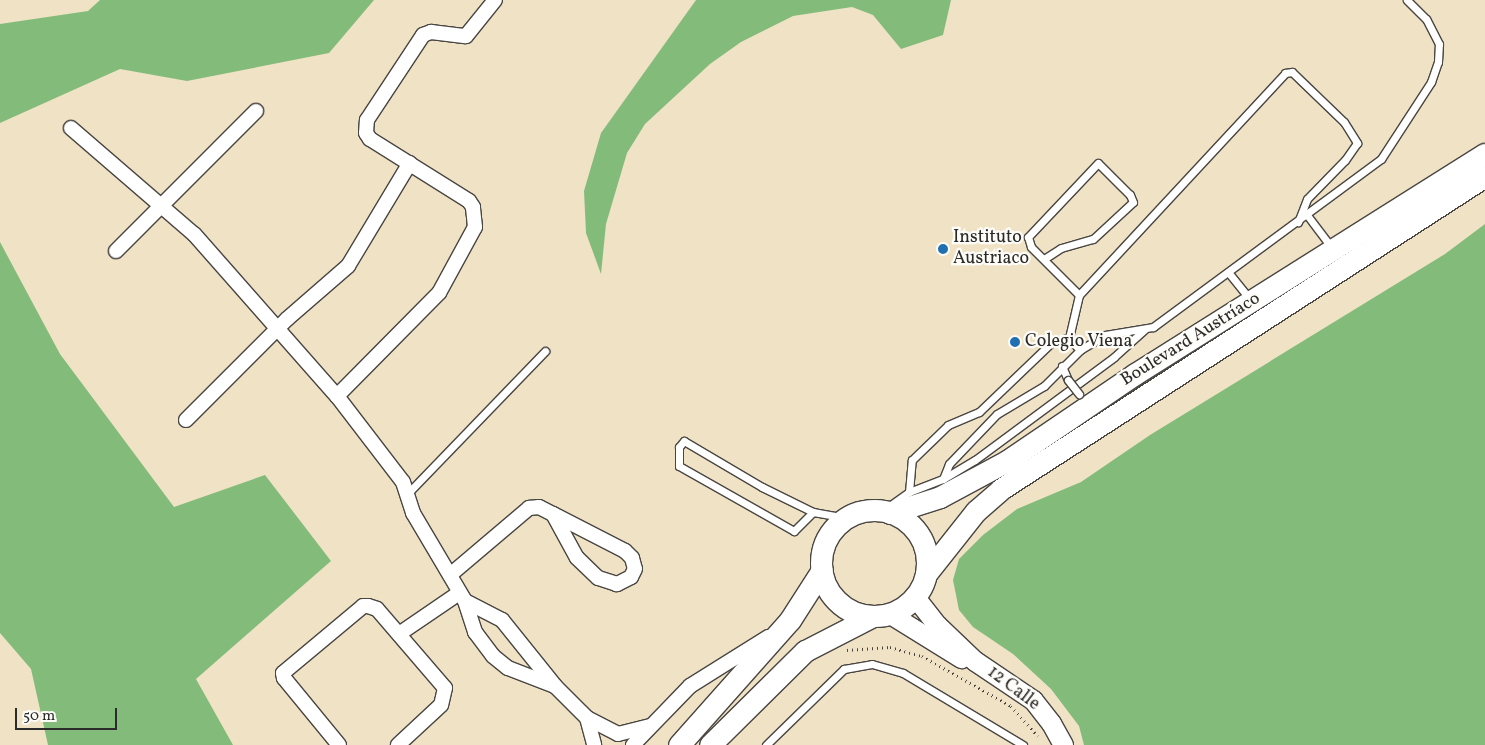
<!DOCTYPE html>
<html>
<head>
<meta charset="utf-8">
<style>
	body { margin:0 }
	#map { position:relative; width:1485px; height:745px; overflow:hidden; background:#f0e2c5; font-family:Vollkorn,serif }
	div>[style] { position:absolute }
	.forest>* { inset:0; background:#83bc7a }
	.path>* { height:2.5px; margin-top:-1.25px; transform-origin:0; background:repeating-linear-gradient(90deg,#494642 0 1px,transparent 0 5px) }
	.roads { filter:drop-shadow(1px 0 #494642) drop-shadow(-1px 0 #494642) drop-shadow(0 1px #494642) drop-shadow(0 -1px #494642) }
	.lane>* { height:7px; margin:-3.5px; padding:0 3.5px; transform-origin:3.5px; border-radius:3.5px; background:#fff }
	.street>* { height:14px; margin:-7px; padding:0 7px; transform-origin:7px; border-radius:7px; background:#fff }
	.secondary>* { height:19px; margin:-9.5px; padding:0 9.5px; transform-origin:9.5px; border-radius:9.5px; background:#fff }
	.primary>* { height:21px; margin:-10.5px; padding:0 10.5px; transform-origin:10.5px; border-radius:10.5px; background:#fff }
	.primary>.ring { margin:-10.5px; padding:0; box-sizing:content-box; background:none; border:21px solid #fff; border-radius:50% }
	.bridges { filter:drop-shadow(1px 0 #494642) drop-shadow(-1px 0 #494642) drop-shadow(0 1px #494642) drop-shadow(0 -1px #494642) }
	.lane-bridge>* { height:7px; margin:-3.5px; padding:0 3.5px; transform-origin:3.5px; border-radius:3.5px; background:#fff }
	.dots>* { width:14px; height:14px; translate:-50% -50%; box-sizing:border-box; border:2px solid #fdfcf7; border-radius:50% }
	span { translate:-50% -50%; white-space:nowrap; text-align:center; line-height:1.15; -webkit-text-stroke:4.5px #fdfcf7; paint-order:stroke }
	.poi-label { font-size:18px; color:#2b2b2b }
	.left { translate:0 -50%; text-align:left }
	.street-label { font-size:18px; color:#2b2b2b }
	.scale { position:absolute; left:15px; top:708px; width:102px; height:22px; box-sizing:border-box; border:2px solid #2b2b2b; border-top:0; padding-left:6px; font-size:15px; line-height:18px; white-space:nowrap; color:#2b2b2b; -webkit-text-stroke:4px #fdfcf7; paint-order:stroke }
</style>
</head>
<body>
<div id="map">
	<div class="forest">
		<i style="clip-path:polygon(100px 0,374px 0,329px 53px,187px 81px,120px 69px,0 123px,0 24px,88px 11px)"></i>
		<i style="clip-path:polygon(696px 0,951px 0,943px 35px,901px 49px,873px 15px,852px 7px,793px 16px,741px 42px,710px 64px,645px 124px,627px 153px,606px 224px,601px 274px,586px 233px,584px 191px,601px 133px)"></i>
		<i style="clip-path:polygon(1485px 224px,1485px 745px,1084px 745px,1079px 726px,1051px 689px,1013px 654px,973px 627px,959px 610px,953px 580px,959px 559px,983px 535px,1017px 509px,1081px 482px,1150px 435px,1445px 254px)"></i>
		<i style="clip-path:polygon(0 242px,60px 354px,174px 507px,265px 475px,331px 561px,196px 679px,233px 745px,48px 745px,31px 669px,0 633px)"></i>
	</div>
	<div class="path">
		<i style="left:847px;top:650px;width:43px;rotate:-4deg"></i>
		<i style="left:890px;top:647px;width:33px;rotate:16deg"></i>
		<i style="left:922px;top:656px;width:102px;rotate:29.3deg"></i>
		<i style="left:1011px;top:706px;width:40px;rotate:48deg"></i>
	</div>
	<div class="roads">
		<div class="lane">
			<i style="left:1307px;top:215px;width:41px;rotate:52.9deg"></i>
			<i style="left:1044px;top:259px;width:20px;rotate:-33deg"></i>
			<i style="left:1061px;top:248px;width:33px;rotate:-16deg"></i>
			<i style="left:1093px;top:239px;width:54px;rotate:-42.8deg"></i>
			<i style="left:1133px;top:202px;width:8px;rotate:-113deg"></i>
			<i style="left:1130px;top:195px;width:45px;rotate:-135deg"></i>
			<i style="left:1098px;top:163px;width:102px;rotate:133.4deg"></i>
			<i style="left:1028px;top:237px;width:10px;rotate:73deg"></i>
			<i style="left:1031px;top:247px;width:68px;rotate:45deg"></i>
			<i style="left:1228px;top:272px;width:35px;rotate:51deg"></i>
			<i style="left:1080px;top:350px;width:16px;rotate:-133deg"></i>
			<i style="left:1069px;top:338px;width:44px;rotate:-76.9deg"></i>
			<i style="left:1079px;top:295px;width:303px;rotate:-47.1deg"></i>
			<i style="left:1285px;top:73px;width:7px;rotate:-8deg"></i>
			<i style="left:1292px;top:72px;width:72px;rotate:43.9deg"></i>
			<i style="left:1344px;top:122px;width:25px;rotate:58deg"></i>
			<i style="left:1357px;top:143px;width:21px;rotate:125deg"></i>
			<i style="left:1345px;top:160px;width:54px;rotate:134.3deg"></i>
			<i style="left:1307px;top:199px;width:25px;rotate:111deg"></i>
			<i style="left:1062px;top:366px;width:15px;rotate:67deg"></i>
			<i style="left:943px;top:479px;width:16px;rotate:-68deg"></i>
			<i style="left:949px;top:464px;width:69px;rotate:-46.2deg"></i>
			<i style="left:997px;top:414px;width:55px;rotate:-30.8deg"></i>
			<i style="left:1044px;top:386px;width:51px;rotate:-45deg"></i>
			<i style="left:1080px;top:350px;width:29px;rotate:-31deg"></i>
			<i style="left:1105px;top:335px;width:49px;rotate:-9.5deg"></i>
			<i style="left:1153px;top:327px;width:283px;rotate:-36.4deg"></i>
			<i style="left:1381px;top:159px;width:92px;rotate:-57deg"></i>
			<i style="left:1431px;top:82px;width:21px;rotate:-71deg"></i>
			<i style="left:1438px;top:62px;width:18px;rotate:-87deg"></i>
			<i style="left:1439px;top:44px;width:28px;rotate:-117deg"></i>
			<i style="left:1426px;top:19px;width:27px;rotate:-135deg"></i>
			<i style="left:409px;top:492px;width:196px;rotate:-46deg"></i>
			<i style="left:909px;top:492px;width:36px;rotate:-21deg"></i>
			<i style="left:943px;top:479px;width:37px;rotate:-31deg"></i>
			<i style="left:975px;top:460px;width:173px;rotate:-36.5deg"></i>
			<i style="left:1114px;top:357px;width:42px;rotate:-42.1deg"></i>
			<i style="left:892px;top:504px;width:21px;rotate:-35deg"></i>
			<i style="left:909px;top:492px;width:32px;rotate:-85deg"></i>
			<i style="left:912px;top:460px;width:50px;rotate:-44.2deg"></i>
			<i style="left:948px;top:425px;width:34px;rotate:-23deg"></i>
			<i style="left:979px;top:412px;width:103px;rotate:-43.8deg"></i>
			<i style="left:1053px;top:341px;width:16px;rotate:-11deg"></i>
			<i style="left:813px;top:512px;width:27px;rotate:135deg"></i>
			<i style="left:794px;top:531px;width:132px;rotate:-150.5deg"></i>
			<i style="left:679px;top:466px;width:19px;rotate:-90deg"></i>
			<i style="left:679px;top:447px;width:8px;rotate:-50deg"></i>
			<i style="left:684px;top:441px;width:91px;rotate:30.5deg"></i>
			<i style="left:762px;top:487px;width:57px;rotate:26.1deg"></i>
			<i style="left:813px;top:512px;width:35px;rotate:10deg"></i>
			<i style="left:766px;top:745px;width:109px;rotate:-44.3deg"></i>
			<i style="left:844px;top:669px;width:28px;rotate:-10deg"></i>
			<i style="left:872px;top:664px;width:32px;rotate:16deg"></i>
			<i style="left:903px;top:673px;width:140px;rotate:31deg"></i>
		</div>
		<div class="street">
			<i style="left:71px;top:128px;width:162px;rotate:40.8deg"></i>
			<i style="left:194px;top:234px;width:216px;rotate:48.6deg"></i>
			<i style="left:337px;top:396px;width:108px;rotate:52.5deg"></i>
			<i style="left:403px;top:482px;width:33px;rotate:72deg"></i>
			<i style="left:413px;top:513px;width:102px;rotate:59.4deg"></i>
			<i style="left:465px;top:601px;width:33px;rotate:72deg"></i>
			<i style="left:475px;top:632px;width:30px;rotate:53deg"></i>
			<i style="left:493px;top:656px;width:19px;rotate:39deg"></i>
			<i style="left:508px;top:668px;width:50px;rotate:21deg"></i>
			<i style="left:116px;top:251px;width:198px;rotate:-45deg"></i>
			<i style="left:337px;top:396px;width:145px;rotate:-45.3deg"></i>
			<i style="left:439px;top:293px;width:75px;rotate:-61.4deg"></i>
			<i style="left:475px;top:227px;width:20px;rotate:-96deg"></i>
			<i style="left:473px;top:207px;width:7px;rotate:-124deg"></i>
			<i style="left:469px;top:201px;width:117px;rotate:-147.9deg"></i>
			<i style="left:370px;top:139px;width:7px;rotate:-124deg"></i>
			<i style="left:366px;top:133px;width:13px;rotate:-86deg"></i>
			<i style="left:367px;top:120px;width:102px;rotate:-56.6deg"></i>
			<i style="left:423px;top:35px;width:9px;rotate:-21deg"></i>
			<i style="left:431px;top:32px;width:35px;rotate:7deg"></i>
			<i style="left:466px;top:36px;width:46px;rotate:-51.1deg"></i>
			<i style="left:186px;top:420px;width:143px;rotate:-45deg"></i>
			<i style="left:287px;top:319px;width:81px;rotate:-41deg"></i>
			<i style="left:348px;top:266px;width:120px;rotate:-59deg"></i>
			<i style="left:553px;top:514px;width:81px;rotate:27.2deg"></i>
			<i style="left:625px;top:551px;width:10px;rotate:45deg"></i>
			<i style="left:632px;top:558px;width:11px;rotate:75deg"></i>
			<i style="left:635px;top:569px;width:9px;rotate:117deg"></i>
			<i style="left:631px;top:577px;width:16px;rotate:153deg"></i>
			<i style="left:617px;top:584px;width:20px;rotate:-162deg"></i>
			<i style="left:598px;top:578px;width:29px;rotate:-136deg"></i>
			<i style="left:577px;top:558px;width:50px;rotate:-118.6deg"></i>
			<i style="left:450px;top:575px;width:104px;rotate:-40.3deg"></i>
			<i style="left:529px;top:508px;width:10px;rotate:-6deg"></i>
			<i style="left:539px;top:507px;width:16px;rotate:27deg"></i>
			<i style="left:465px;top:601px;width:42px;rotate:27.2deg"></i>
			<i style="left:502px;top:620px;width:85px;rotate:51.2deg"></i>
			<i style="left:555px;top:686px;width:45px;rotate:45deg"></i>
			<i style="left:587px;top:718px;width:35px;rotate:27deg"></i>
			<i style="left:618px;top:734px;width:33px;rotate:-14deg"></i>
			<i style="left:399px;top:634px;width:73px;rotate:-34.3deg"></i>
			<i style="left:587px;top:718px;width:28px;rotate:75deg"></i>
			<i style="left:339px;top:745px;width:87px;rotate:-129.4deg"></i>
			<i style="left:284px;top:678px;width:5px;rotate:-101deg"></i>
			<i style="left:283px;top:673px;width:104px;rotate:-39.9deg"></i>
			<i style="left:363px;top:606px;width:5px"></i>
			<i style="left:368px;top:606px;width:9px;rotate:18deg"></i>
			<i style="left:377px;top:609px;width:104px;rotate:49.3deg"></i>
			<i style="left:445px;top:688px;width:17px;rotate:103deg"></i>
			<i style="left:441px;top:705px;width:59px;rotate:137.1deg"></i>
			<i style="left:633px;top:745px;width:82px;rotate:-46deg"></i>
			<i style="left:690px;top:686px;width:92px;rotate:-32.1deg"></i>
		</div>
		<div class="secondary">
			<i style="left:915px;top:597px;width:36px;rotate:52deg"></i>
			<i style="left:937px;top:625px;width:52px;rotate:43.5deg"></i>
			<i style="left:975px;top:661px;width:70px;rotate:33.9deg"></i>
			<i style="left:1033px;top:700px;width:29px;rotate:52deg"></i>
			<i style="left:1051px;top:723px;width:25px;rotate:61deg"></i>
			<i style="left:890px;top:614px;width:84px;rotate:31.8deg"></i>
		</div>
		<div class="primary">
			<i class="ring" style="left:821px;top:510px;width:85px;height:85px"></i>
			<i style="left:890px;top:513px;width:52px;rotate:-17.7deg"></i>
			<i style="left:940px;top:497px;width:76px;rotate:-28.2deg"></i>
			<i style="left:1007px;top:461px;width:155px;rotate:-34.2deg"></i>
			<i style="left:1135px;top:374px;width:413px;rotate:-32.2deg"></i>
			<i style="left:926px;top:574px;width:80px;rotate:-51.6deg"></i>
			<i style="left:976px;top:511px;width:33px;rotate:-41deg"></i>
			<i style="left:1001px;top:489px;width:576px;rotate:-32.89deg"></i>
			<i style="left:679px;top:745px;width:167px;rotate:-48.4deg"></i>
			<i style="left:790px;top:620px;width:59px;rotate:-57.4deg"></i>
			<i style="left:710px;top:745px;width:134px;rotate:-44.7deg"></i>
			<i style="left:805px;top:651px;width:76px;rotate:-27.2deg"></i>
		</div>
	</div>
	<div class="bridges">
		<div class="lane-bridge">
			<i style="left:1068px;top:380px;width:18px;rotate:52deg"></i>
		</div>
	</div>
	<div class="dots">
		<i style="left:943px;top:249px;background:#1f6fb2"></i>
		<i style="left:1015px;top:342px;background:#1f6fb2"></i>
	</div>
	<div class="poi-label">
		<span class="left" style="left:953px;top:249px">Instituto<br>Austriaco</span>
		<span class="left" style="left:1025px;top:342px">Colegio Viena</span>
	</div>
	<div class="street-label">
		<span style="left:1191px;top:340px;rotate:-32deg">Boulevard Austríaco</span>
		<span style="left:1013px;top:689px;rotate:37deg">12 Calle</span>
	</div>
	<div class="scale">50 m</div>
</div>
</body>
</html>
